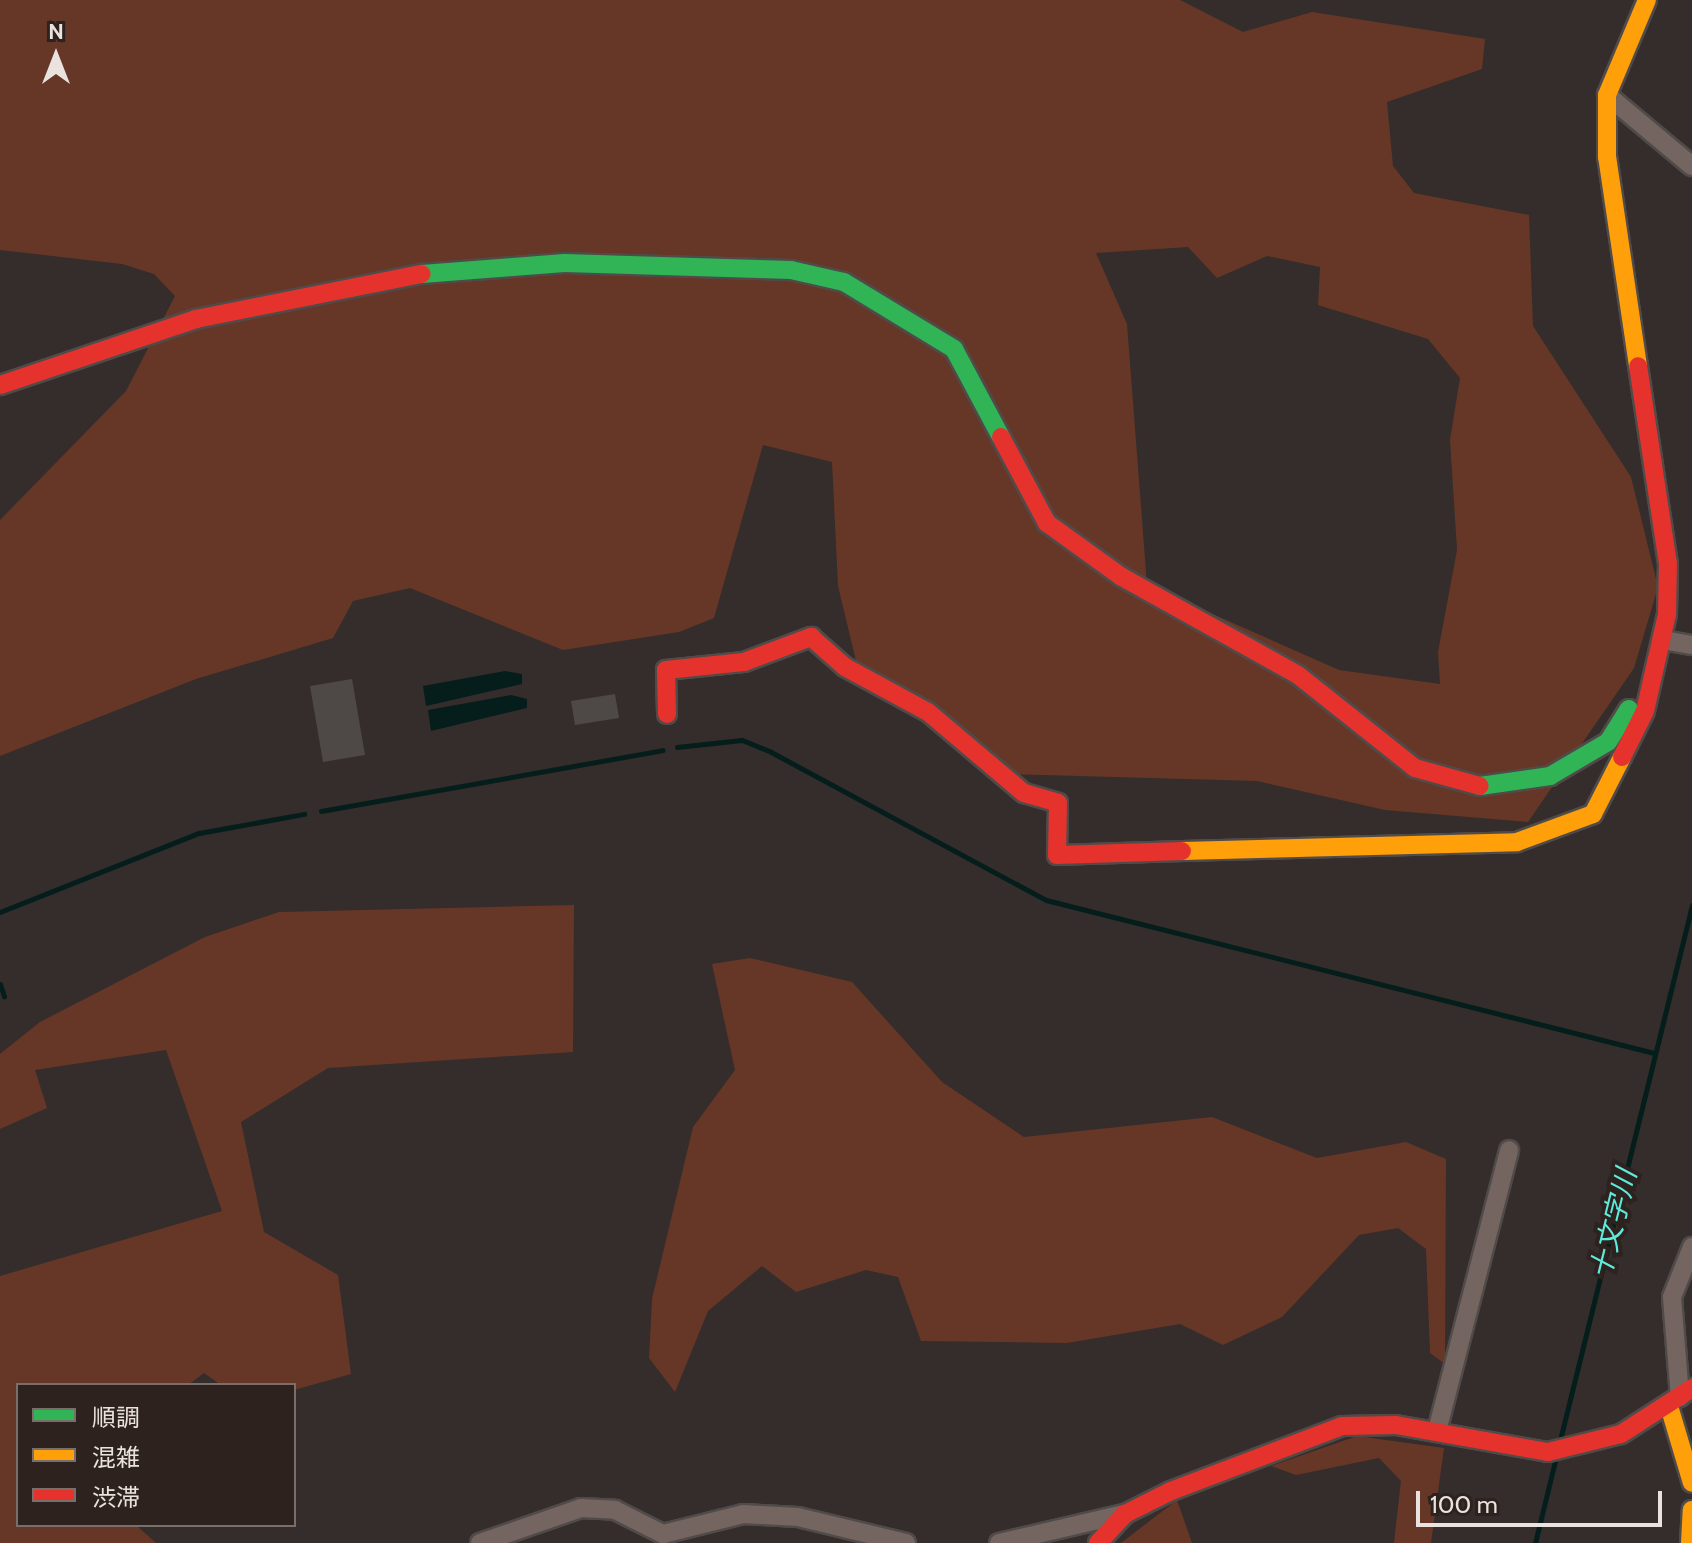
<!DOCTYPE html>
<html>
<head>
<meta charset="utf-8">
<style>
	body { margin:0 }
	#map { position:relative; width:1692px; height:1543px; overflow:hidden; background:#342d2c; font-family:Cabin,"Noto Sans JP",sans-serif }
	div>[style] { position:absolute }
	.green>* { inset:0; background:#663726 }
	.water>* { inset:0; background:#051e1b }
	.stream>* { height:5px; margin:-2.5px; padding:0 2.5px; transform-origin:2.5px; border-radius:2.5px; background:#051e1b }
	.building>* { inset:0; background:#4e4847 }
	.roads { filter:drop-shadow(2px 0 #504b49) drop-shadow(-2px 0 #504b49) drop-shadow(0 2px #504b49) drop-shadow(0 -2px #504b49) }
	.street>* { height:18px; margin:-9px; padding:0 9px; transform-origin:9px; border-radius:9px; background:#756560 }
	.fast>* { height:18px; margin:-9px; padding:0 9px; transform-origin:9px; border-radius:9px; background:#30b455 }
	.slow>* { height:18px; margin:-9px; padding:0 9px; transform-origin:9px; border-radius:9px; background:#ff9f0a }
	.jam>* { height:18px; margin:-9px; padding:0 9px; transform-origin:9px; border-radius:9px; background:#e5322d }
	span { translate:-50% -50%; white-space:nowrap; text-align:center; line-height:1.15; -webkit-text-stroke:8px #2d221e; paint-order:stroke }
	.water-label { font-size:28px; color:#5eebdb; font-style:italic }
	.legend { position:absolute; left:16px; top:1383px; width:280px; height:144px; box-sizing:border-box; background:#2d221e; border:2px solid #786f6b; margin:0; padding:10px 14px; list-style:none; font-size:24px; color:#e9e2df }
	.legend li { display:flex; align-items:center; gap:16px; height:40px }
	.legend b { width:40px; border:2px solid #786f6b }
	.north { position:absolute; left:16px; top:16px; width:80px; height:80px; -webkit-text-stroke:6px #2d221e; paint-order:stroke; rotate:0deg; font-size:22px; font-weight:700; line-height:32px; text-align:center; color:#e9e2df }
	.north::after { content:''; display:block; margin:auto; width:28px; height:36px; background:#e9e2df; clip-path:polygon(50% 0,100% 100%,50% 72%,0 100%) }
	.scale { position:absolute; left:1416px; top:1491px; width:246px; height:36px; box-sizing:border-box; border:4px solid #e9e2df; border-top:0; padding-left:10px; font-size:24px; line-height:28px; white-space:nowrap; color:#e9e2df; -webkit-text-stroke:6px #2d221e; paint-order:stroke }
</style>
</head>
<body>
<div id="map">
	<div class="green">
		<i style="clip-path:polygon(evenodd,0 0,1180px 0,1243px 32px,1312px 12px,1485px 39px,1482px 69px,1387px 102px,1393px 166px,1414px 193px,1529px 215px,1533px 326px,1631px 477px,1658px 587px,1634px 668px,1528px 822px,1385px 810px,1257px 781px,1007px 774px,858px 669px,838px 586px,832px 462px,763px 445px,714px 618px,679px 632px,563px 650px,410px 588px,353px 601px,333px 638px,196px 679px,0 756px,0 520px,126px 391px,175px 296px,154px 274px,122px 264px,0 250px,0 0,1188px 247px,1217px 278px,1267px 256px,1320px 267px,1318px 305px,1428px 339px,1460px 378px,1450px 440px,1457px 550px,1438px 652px,1440px 684px,1339px 670px,1147px 585px,1127px 324px,1096px 253px,1188px 247px)"></i>
		<i style="clip-path:polygon(574px 905px,573px 1052px,328px 1068px,241px 1122px,264px 1232px,338px 1275px,351px 1374px,294px 1390px,221px 1385px,204px 1373px,188px 1385px,18px 1385px,18px 1525px,136px 1525px,156px 1543px,0 1543px,0 1276px,222px 1211px,166px 1050px,35px 1070px,47px 1108px,0 1129px,0 1054px,40px 1022px,205px 937px,279px 912px)"></i>
		<i style="clip-path:polygon(750px 958px,852px 982px,942px 1082px,1024px 1137px,1212px 1117px,1317px 1158px,1406px 1142px,1446px 1159px,1445px 1364px,1430px 1353px,1426px 1249px,1398px 1228px,1359px 1235px,1282px 1317px,1223px 1345px,1180px 1324px,1067px 1343px,921px 1341px,898px 1277px,866px 1270px,796px 1292px,762px 1266px,708px 1311px,675px 1392px,649px 1358px,652px 1299px,693px 1127px,735px 1070px,712px 964px)"></i>
		<i style="clip-path:polygon(1357px 1436px,1444px 1448px,1431px 1543px,1394px 1543px,1401px 1481px,1379px 1458px,1296px 1475px,1271px 1466px)"></i>
		<i style="clip-path:polygon(1177px 1500px,1192px 1543px,1121px 1543px)"></i>
	</div>
	<div class="water">
		<i style="clip-path:polygon(505px 671px,522px 674px,522px 684px,426px 706px,423px 686px)"></i>
		<i style="clip-path:polygon(511px 695px,527px 699px,527px 708px,431px 731px,428px 710px)"></i>
	</div>
	<div class="stream">
		<i style="left:677px;top:747px;width:65px;rotate:-6.1deg"></i>
		<i style="left:742px;top:740px;width:31px;rotate:22deg"></i>
		<i style="left:771px;top:752px;width:312px;rotate:28.3deg"></i>
		<i style="left:1046px;top:900px;width:627px;rotate:14.12deg"></i>
		<i style="left:321px;top:811px;width:347px;rotate:-10.1deg"></i>
		<i style="left:0;top:912px;width:214px;rotate:-21.7deg"></i>
		<i style="left:199px;top:833px;width:107px;rotate:-10.3deg"></i>
		<i style="left:0;top:984px;width:13px;rotate:72deg"></i>
		<i style="left:1560px;top:1440px;width:551px;rotate:-76.14deg"></i>
		<i style="left:1535px;top:1543px;width:89px;rotate:-76.3deg"></i>
	</div>
	<div class="building">
		<i style="clip-path:polygon(352px 679px,365px 755px,323px 762px,310px 686px)"></i>
		<i style="clip-path:polygon(615px 694px,619px 718px,575px 725px,571px 701px)"></i>
	</div>
	<div class="roads">
		<div class="street">
			<i style="left:1607px;top:95px;width:111px;rotate:39.9deg"></i>
			<i style="left:1663px;top:640px;width:29px;rotate:10deg"></i>
			<i style="left:1680px;top:1397px;width:100px;rotate:-94.6deg"></i>
			<i style="left:1672px;top:1297px;width:54px;rotate:-68.2deg"></i>
			<i style="left:1437px;top:1431px;width:290px;rotate:-75.6deg"></i>
			<i style="left:480px;top:1543px;width:107px;rotate:-19.1deg"></i>
			<i style="left:581px;top:1508px;width:34px;rotate:3deg"></i>
			<i style="left:615px;top:1510px;width:54px;rotate:26.6deg"></i>
			<i style="left:663px;top:1534px;width:82px;rotate:-14deg"></i>
			<i style="left:743px;top:1514px;width:55px;rotate:3.1deg"></i>
			<i style="left:798px;top:1517px;width:111px;rotate:13.5deg"></i>
			<i style="left:999px;top:1543px;width:128px;rotate:-13.1deg"></i>
		</div>
		<div class="fast">
			<i style="left:422px;top:274px;width:143px;rotate:-4.4deg"></i>
			<i style="left:565px;top:263px;width:226px;rotate:1.8deg"></i>
			<i style="left:791px;top:270px;width:54px;rotate:12.8deg"></i>
			<i style="left:844px;top:282px;width:129px;rotate:31.3deg"></i>
			<i style="left:954px;top:349px;width:100px;rotate:61.9deg"></i>
			<i style="left:1480px;top:786px;width:71px;rotate:-8.1deg"></i>
			<i style="left:1550px;top:776px;width:67px;rotate:-30.4deg"></i>
			<i style="left:1608px;top:742px;width:39px;rotate:-58deg"></i>
		</div>
		<div class="slow">
			<i style="left:1638px;top:366px;width:211px;rotate:-98.4deg"></i>
			<i style="left:1607px;top:157px;width:62px;rotate:-90deg"></i>
			<i style="left:1607px;top:95px;width:103px;rotate:-67.2deg"></i>
			<i style="left:1182px;top:851px;width:335px;rotate:-1.5deg"></i>
			<i style="left:1517px;top:842px;width:81px;rotate:-20.2deg"></i>
			<i style="left:1593px;top:814px;width:64px;rotate:-63deg"></i>
			<i style="left:1669px;top:1406px;width:80px;rotate:73.4deg"></i>
			<i style="left:1690px;top:1543px;width:33px;rotate:-87deg"></i>
		</div>
		<div class="jam">
			<i style="left:0;top:385px;width:207px;rotate:-18.6deg"></i>
			<i style="left:196px;top:319px;width:230px;rotate:-11.3deg"></i>
			<i style="left:1001px;top:437px;width:98px;rotate:61.9deg"></i>
			<i style="left:1047px;top:523px;width:92px;rotate:35.8deg"></i>
			<i style="left:1122px;top:577px;width:201px;rotate:29.1deg"></i>
			<i style="left:1298px;top:675px;width:149px;rotate:38.5deg"></i>
			<i style="left:1415px;top:768px;width:67px;rotate:15.5deg"></i>
			<i style="left:667px;top:714px;width:44px;rotate:-91.3deg"></i>
			<i style="left:666px;top:670px;width:78px;rotate:-5.9deg"></i>
			<i style="left:744px;top:662px;width:72px;rotate:-20.5deg"></i>
			<i style="left:811px;top:637px;width:45px;rotate:41.4deg"></i>
			<i style="left:845px;top:667px;width:94px;rotate:28.5deg"></i>
			<i style="left:928px;top:712px;width:126px;rotate:40.2deg"></i>
			<i style="left:1024px;top:793px;width:35px;rotate:16deg"></i>
			<i style="left:1058px;top:803px;width:52px;rotate:91.1deg"></i>
			<i style="left:1057px;top:855px;width:125px;rotate:-1.8deg"></i>
			<i style="left:1622px;top:757px;width:51px;rotate:-63.4deg"></i>
			<i style="left:1645px;top:711px;width:99px;rotate:-77.2deg"></i>
			<i style="left:1667px;top:614px;width:50px;rotate:-88.9deg"></i>
			<i style="left:1668px;top:564px;width:200px;rotate:-98.6deg"></i>
			<i style="left:1098px;top:1543px;width:40px;rotate:-47deg"></i>
			<i style="left:1125px;top:1514px;width:51px;rotate:-26.6deg"></i>
			<i style="left:1171px;top:1491px;width:183px;rotate:-20.8deg"></i>
			<i style="left:1342px;top:1426px;width:54px;rotate:-1.1deg"></i>
			<i style="left:1396px;top:1425px;width:154px;rotate:10.1deg"></i>
			<i style="left:1548px;top:1452px;width:75px;rotate:-13.9deg"></i>
			<i style="left:1621px;top:1434px;width:85px;rotate:-32.9deg"></i>
		</div>
	</div>
	<div class="water-label">
		<span style="left:1613px;top:1224px;rotate:-76deg">十文字川</span>
	</div>
	<ul class="legend">
	<li><b style="height:10px;background:#30b455"></b>順調</li>
	<li><b style="height:10px;background:#ff9f0a"></b>混雑</li>
	<li><b style="height:10px;background:#e5322d"></b>渋滞</li>
	</ul>
	<div class="north">N</div>
	<div class="scale">100 m</div>
</div>
</body>
</html>
